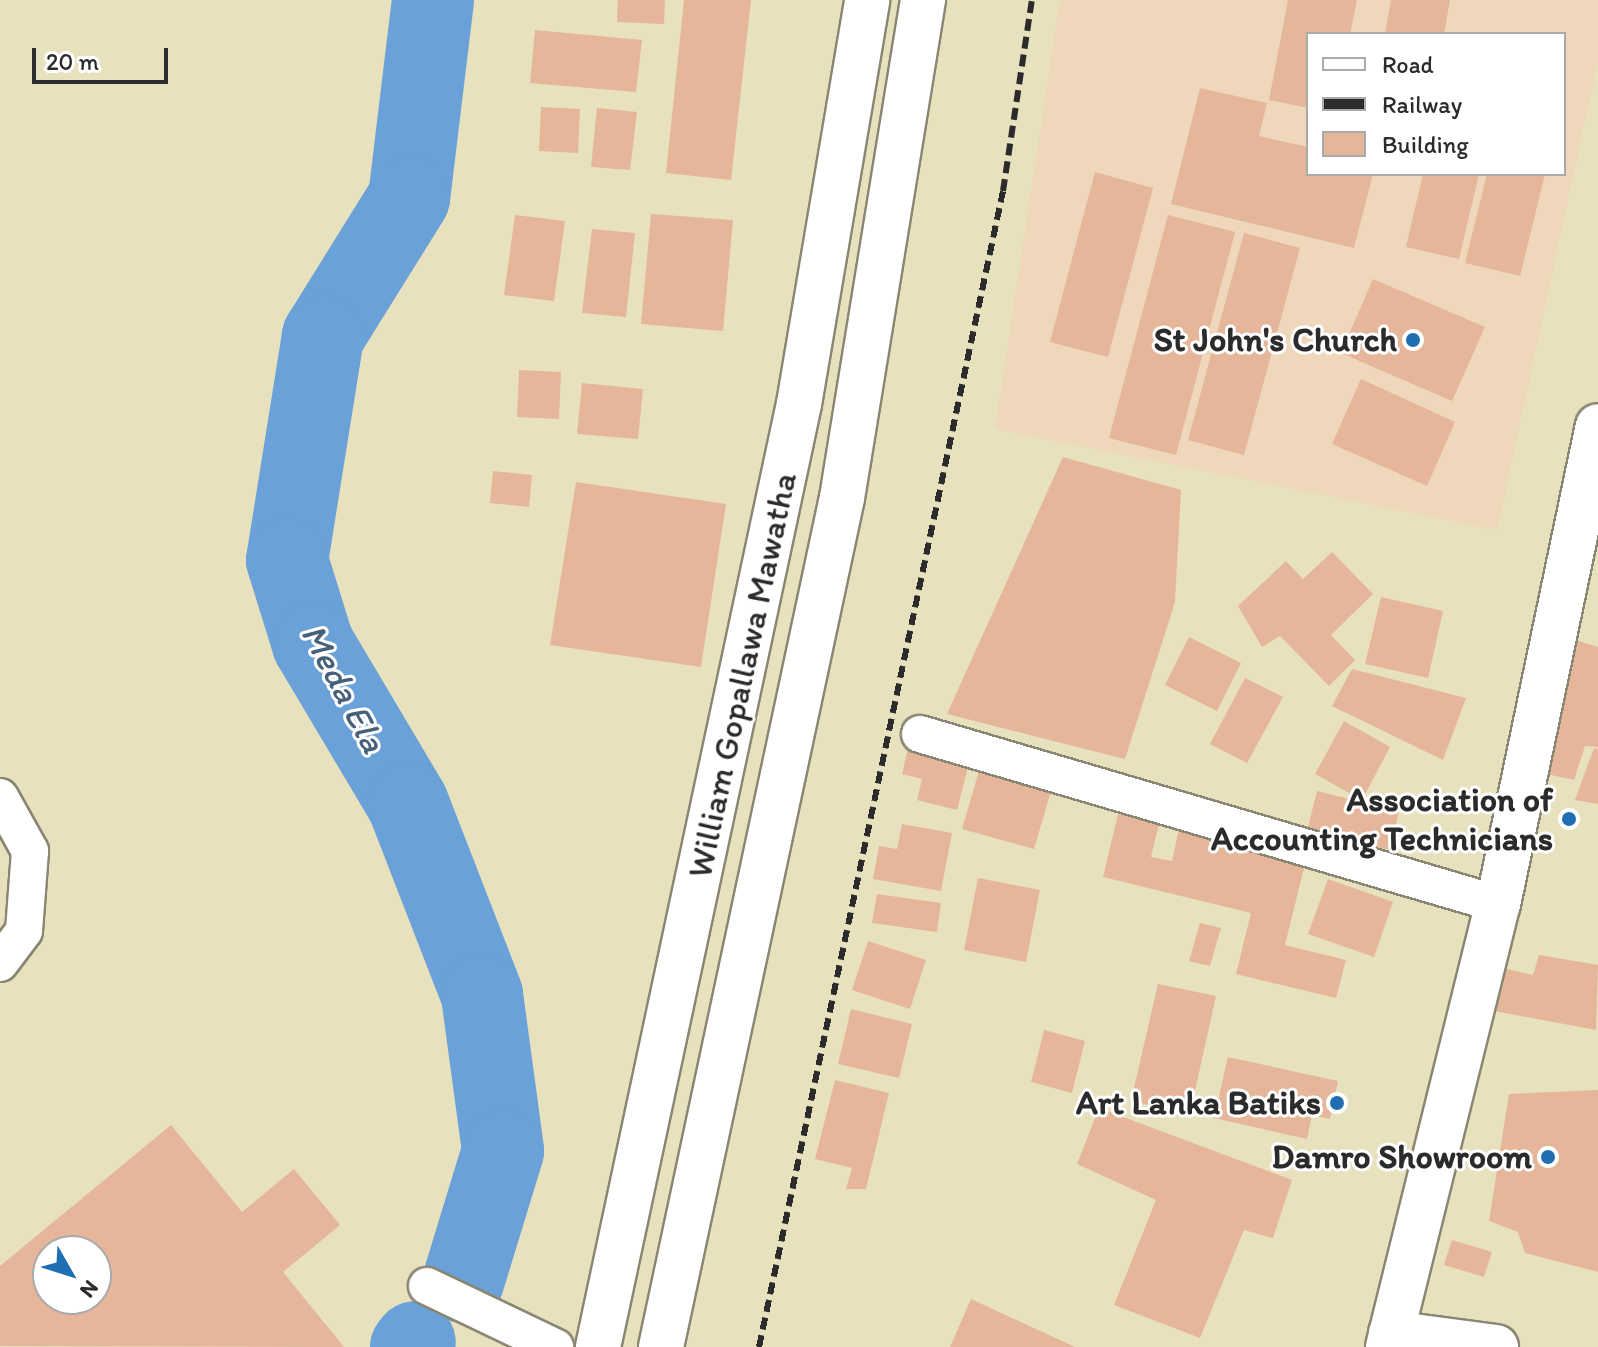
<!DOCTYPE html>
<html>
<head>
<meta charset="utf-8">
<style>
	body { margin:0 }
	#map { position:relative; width:1598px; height:1347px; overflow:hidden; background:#e8e1bd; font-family:Itim,sans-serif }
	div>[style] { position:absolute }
	.built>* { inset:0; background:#eed7bb }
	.river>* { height:82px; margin:-41px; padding:0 41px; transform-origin:41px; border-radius:41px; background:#69a1d8 }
	.building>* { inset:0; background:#e5b699 }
	.roads { filter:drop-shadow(2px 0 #8a8674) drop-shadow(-2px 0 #8a8674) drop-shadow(0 2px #8a8674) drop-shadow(0 -2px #8a8674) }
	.minor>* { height:36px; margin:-18px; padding:0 18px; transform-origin:18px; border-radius:18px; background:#fff }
	.tertiary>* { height:44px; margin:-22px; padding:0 22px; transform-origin:22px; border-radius:22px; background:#fff }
	.primary>* { height:44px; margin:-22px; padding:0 22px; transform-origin:22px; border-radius:22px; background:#fff }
	.trunk>* { height:44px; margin:-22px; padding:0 22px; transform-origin:22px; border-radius:22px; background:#fff }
	.rail>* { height:6px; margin-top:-3px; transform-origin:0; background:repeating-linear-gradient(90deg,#2b2b2b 0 12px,transparent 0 18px) }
	.dots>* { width:22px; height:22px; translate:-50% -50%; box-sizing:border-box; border:4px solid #fff; border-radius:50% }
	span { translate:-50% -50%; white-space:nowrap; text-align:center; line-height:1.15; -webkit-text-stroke:6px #fff; paint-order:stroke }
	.poi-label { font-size:34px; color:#2b2b2b; font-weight:700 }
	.right { translate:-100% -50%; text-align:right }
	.street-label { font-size:34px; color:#2b2b2b }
	.water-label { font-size:36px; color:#476079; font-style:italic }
	.legend { position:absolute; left:1306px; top:32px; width:260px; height:144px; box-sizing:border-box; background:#fff; border:2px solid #aaa; margin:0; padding:10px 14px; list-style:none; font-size:24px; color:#2b2b2b }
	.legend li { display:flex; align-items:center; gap:16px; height:40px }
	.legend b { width:40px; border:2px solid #aaa }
	.north { position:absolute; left:32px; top:1235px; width:80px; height:80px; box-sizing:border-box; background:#fff; border:2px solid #aaa; border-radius:50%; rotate:129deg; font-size:22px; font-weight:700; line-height:32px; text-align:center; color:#2b2b2b }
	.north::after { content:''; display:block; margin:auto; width:28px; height:36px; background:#1f6fb2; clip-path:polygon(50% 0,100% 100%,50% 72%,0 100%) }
	.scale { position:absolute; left:32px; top:48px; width:136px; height:36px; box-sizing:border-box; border:4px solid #2b2b2b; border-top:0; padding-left:10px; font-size:24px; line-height:28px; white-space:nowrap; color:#2b2b2b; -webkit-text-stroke:6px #fff; paint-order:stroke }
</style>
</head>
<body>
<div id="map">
	<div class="built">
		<i style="clip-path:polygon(evenodd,1060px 0,1598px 0,1598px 61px,1497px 530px,995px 429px,1060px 0,1308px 34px,1564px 34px,1564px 174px,1308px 174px,1308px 34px)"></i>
	</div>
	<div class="river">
		<i style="left:433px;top:0;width:199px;rotate:96.9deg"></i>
		<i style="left:409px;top:198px;width:163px;rotate:121.9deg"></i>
		<i style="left:323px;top:336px;width:227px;rotate:99.1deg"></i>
		<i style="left:287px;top:560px;width:88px;rotate:72.8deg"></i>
		<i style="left:313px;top:644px;width:186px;rotate:59.3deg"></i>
		<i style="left:408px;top:804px;width:205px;rotate:68.8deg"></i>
		<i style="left:482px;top:995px;width:157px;rotate:82.3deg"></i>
		<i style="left:503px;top:1151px;width:137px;rotate:107deg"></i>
		<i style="left:411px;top:1347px;width:6px;rotate:-51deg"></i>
	</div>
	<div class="building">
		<i style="clip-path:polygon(618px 0,665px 0,664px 24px,617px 22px)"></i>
		<i style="clip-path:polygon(684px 0,751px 0,731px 180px,666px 173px)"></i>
		<i style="clip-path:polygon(1288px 0,1357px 0,1350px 34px,1308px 34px,1308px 108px,1269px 100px)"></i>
		<i style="clip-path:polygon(1391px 0,1450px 0,1444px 34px,1385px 34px)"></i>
		<i style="clip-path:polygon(535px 30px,642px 40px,636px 92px,530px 83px)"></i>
		<i style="clip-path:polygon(1200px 88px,1267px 103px,1259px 136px,1308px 147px,1308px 174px,1373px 174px,1354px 248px,1171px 204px)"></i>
		<i style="clip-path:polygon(541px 107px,580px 109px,578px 153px,539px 151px)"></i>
		<i style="clip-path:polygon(597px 108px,637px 112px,630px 170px,591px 167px)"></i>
		<i style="clip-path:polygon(1095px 172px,1153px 188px,1108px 357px,1050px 342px)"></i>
		<i style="clip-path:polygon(1423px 174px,1479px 174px,1459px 259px,1406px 247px)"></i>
		<i style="clip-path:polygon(1487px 174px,1545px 174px,1520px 276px,1465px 263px)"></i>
		<i style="clip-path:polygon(651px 214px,733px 220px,723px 331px,641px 324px)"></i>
		<i style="clip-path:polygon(515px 215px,565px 221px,554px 301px,504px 295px)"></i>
		<i style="clip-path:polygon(1168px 215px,1235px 232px,1176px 455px,1109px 438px)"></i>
		<i style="clip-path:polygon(592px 229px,635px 233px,626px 317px,582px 313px)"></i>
		<i style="clip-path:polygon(1244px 233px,1300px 248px,1244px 455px,1188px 440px)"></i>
		<i style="clip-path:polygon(1373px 279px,1485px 327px,1452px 401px,1341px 353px)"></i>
		<i style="clip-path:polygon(519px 370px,561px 372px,559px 419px,517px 417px)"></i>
		<i style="clip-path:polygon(1361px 379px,1455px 422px,1427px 486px,1332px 444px)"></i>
		<i style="clip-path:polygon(582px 383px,643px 389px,638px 439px,577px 434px)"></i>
		<i style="clip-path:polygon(1063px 457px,1181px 490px,1175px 602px,1125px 759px,947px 714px)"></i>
		<i style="clip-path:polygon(493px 471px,532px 475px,529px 507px,490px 503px)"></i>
		<i style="clip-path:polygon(576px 482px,726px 504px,701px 667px,550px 645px)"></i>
		<i style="clip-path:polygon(1332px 552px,1373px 594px,1331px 635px,1355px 660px,1329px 686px,1280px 636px,1262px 647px,1238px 606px,1286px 561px,1303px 579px)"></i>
		<i style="clip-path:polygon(1381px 597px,1443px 611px,1428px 678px,1365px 664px)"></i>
		<i style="clip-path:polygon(1562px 636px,1598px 647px,1598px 747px,1585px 746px,1574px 780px,1537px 772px)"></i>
		<i style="clip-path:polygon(1189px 637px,1241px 663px,1217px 711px,1165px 685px)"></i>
		<i style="clip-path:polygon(1352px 669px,1466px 698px,1443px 760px,1332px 706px)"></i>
		<i style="clip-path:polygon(1245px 678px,1283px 697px,1247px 763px,1210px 744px)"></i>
		<i style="clip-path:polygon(1344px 721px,1390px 747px,1362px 800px,1315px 774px)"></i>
		<i style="clip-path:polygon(908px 748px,969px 763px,957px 810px,917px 800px,922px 779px,902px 774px)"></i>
		<i style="clip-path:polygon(1594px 748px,1598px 749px,1598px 804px,1575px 800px)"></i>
		<i style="clip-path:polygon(979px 771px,1051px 791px,1034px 849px,962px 829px)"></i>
		<i style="clip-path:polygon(1317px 791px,1399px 811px,1390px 850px,1307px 831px)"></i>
		<i style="clip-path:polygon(1118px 814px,1159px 824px,1151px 857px,1172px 861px,1179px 829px,1306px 860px,1285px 945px,1346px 960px,1336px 998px,1236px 974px,1251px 913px,1103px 877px)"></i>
		<i style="clip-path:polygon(902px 824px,952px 833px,941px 891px,873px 879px,879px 846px,897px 849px)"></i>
		<i style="clip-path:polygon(978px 878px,1040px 890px,1026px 962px,964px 950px)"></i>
		<i style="clip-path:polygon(1328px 879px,1393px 902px,1374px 957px,1308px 934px)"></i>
		<i style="clip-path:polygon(877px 894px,941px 903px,937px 932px,872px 923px)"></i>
		<i style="clip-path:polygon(1200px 923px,1221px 928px,1210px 966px,1189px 961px)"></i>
		<i style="clip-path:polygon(868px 941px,926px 960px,910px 1009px,852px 990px)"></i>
		<i style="clip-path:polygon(1539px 955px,1598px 965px,1596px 1030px,1494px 1011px,1502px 968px,1533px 975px)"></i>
		<i style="clip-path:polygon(1158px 984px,1216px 996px,1190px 1113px,1131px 1101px)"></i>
		<i style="clip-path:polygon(851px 1009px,912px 1024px,899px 1078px,838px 1064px)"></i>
		<i style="clip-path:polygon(1044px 1030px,1085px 1041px,1072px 1093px,1031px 1082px)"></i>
		<i style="clip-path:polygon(1228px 1057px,1338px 1081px,1330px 1119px,1312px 1115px,1307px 1139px,1214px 1118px)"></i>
		<i style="clip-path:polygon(835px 1080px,889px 1093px,866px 1189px,846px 1189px,852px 1168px,815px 1159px)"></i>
		<i style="clip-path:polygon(1598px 1090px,1598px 1272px,1525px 1253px,1518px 1232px,1489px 1221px,1509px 1094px)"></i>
		<i style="clip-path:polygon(1099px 1108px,1292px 1180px,1273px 1238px,1244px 1230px,1200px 1338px,1114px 1305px,1156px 1200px,1077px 1164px)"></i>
		<i style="clip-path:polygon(evenodd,171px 1125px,242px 1212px,294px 1169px,340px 1225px,283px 1272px,344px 1347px,0 1346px,0 1266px,171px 1125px,48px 1251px,96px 1251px,96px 1299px,48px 1299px,48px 1251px)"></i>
		<i style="clip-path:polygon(1452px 1240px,1492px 1252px,1484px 1277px,1444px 1265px)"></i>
		<i style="clip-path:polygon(971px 1299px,1075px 1347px,950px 1347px)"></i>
	</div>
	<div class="roads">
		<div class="minor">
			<i style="left:920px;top:734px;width:602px;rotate:16.39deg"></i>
			<i style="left:0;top:797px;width:62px;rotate:60.9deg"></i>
			<i style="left:30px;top:851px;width:80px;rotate:94.3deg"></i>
			<i style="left:24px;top:931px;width:40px;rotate:127deg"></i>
			<i style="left:427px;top:1286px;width:142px;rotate:25.5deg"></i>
		</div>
		<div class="tertiary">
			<i style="left:1391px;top:1333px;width:106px;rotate:7.6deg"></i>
		</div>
		<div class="primary">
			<i style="left:598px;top:1347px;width:964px;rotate:-77.97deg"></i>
			<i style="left:799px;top:404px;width:410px;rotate:-80.4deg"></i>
			<i style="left:661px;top:1347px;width:868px;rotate:-77.97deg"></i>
			<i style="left:842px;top:498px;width:505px;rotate:-80.76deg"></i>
		</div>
		<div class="trunk">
			<i style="left:1388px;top:1347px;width:456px;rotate:-76.1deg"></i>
			<i style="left:1498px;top:904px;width:488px;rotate:-78.2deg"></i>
		</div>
	</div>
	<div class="rail">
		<i style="left:759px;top:1347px;width:1181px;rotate:-78.08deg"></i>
		<i style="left:1003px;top:191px;width:193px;rotate:-81.4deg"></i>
	</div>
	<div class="dots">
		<i style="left:1413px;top:340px;background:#1f6fb2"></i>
		<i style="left:1569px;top:819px;background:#1f6fb2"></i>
		<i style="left:1337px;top:1103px;background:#1f6fb2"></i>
		<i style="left:1548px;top:1157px;background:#1f6fb2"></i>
	</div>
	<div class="poi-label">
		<span class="right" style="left:1397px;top:340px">St John's Church</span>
		<span class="right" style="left:1553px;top:819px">Association of<br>Accounting Technicians</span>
		<span class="right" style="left:1321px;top:1103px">Art Lanka Batiks</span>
		<span class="right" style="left:1532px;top:1157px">Damro Showroom</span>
	</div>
	<div class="street-label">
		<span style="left:742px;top:675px;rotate:-78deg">William Gopallawa Mawatha</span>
	</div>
	<div class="water-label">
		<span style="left:344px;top:688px;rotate:62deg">Meda Ela</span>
	</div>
	<ul class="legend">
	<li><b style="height:10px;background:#fff"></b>Road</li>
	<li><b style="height:10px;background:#2b2b2b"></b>Railway</li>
	<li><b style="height:22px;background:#e5b699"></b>Building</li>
	</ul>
	<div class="north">N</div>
	<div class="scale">20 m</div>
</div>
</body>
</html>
